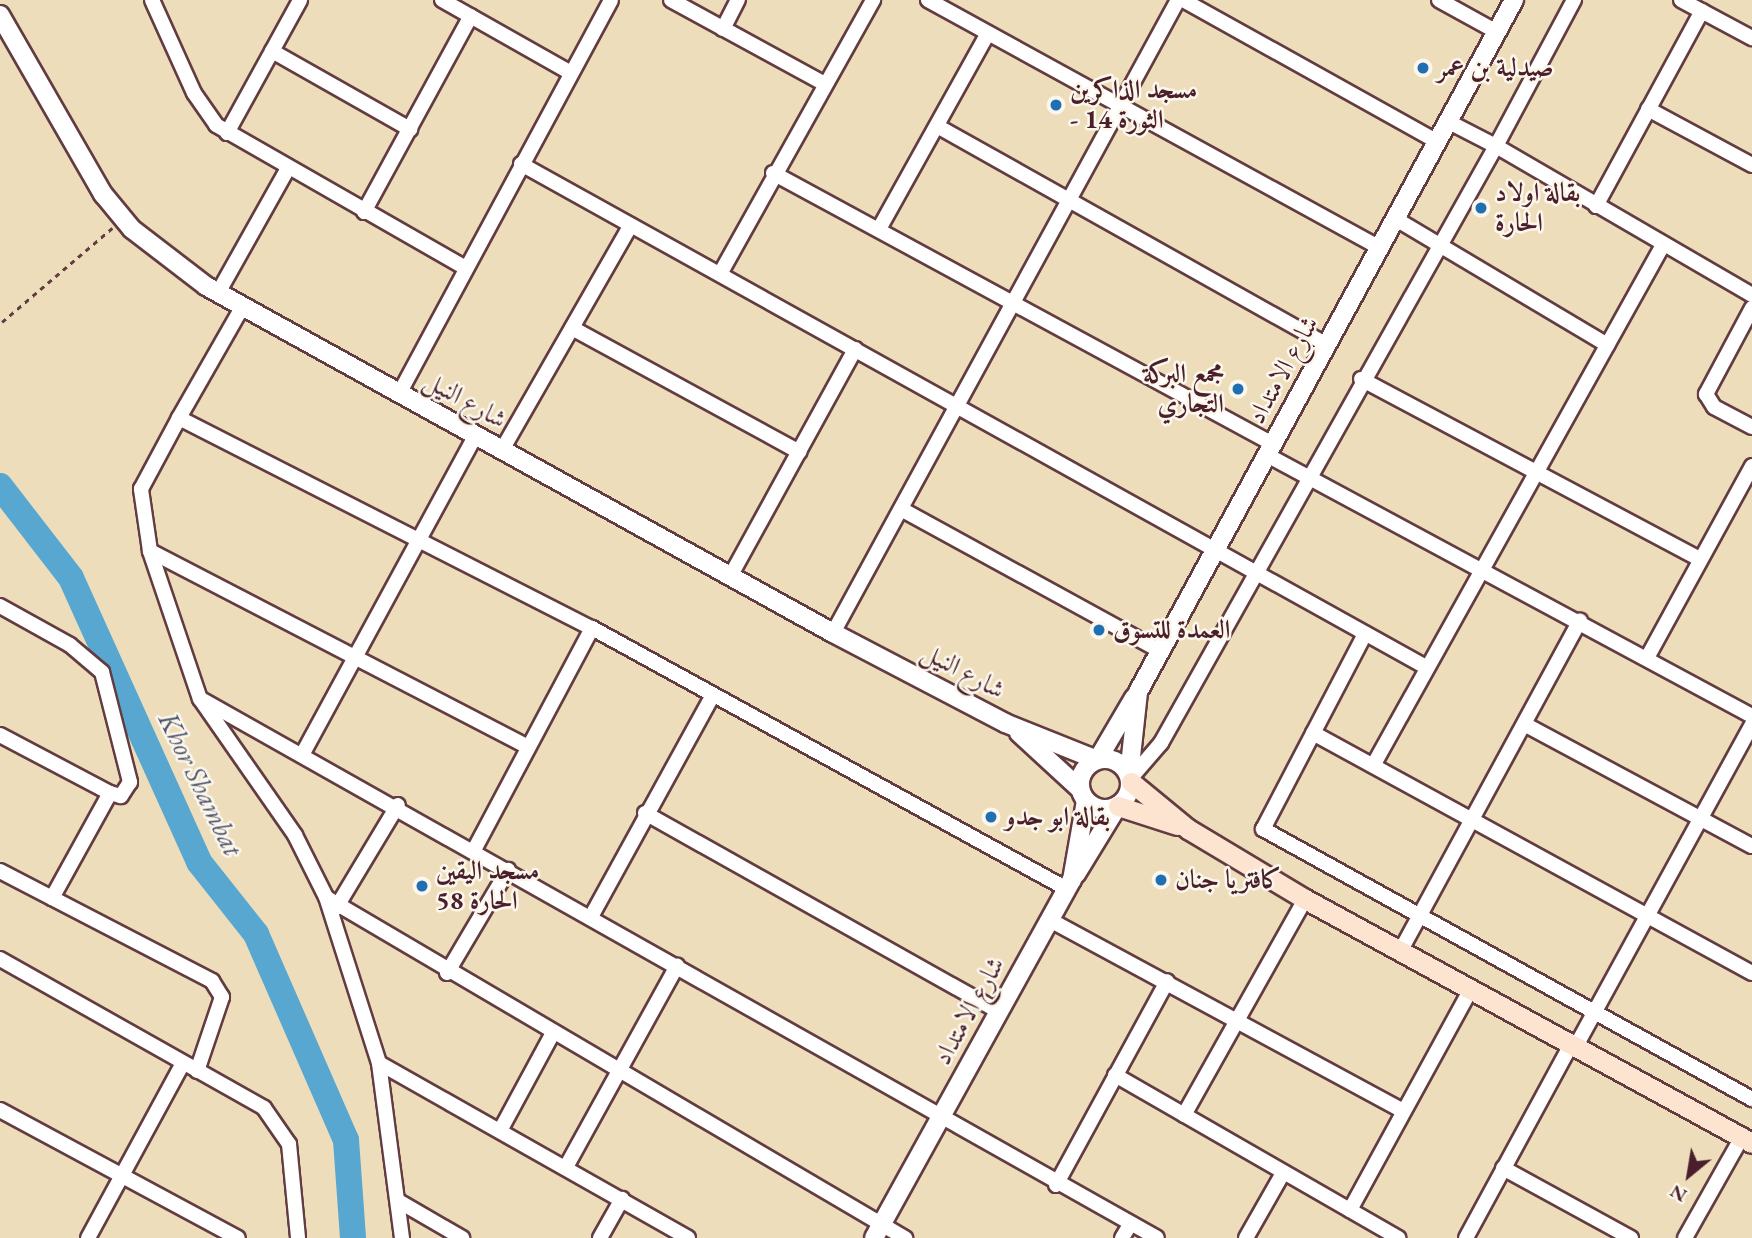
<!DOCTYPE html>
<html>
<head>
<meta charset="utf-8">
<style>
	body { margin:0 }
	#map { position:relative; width:1752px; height:1238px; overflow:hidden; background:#edb; font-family:"EB Garamond",Amiri,serif }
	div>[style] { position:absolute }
	.river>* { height:26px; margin:-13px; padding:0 13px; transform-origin:13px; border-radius:13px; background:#57a7d1 }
	.path>* { height:2.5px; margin-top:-1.25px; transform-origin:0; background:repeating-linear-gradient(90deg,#633c41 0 5px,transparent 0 10px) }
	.roads { filter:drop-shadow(2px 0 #633c41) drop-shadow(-2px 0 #633c41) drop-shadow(0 2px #633c41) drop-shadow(0 -2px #633c41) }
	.minor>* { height:14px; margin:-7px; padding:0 7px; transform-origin:7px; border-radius:7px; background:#fff }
	.tertiary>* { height:18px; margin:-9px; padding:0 9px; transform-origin:9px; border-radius:9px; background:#fff }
	.tertiary>.ring { margin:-9px; padding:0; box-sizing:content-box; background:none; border:18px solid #fff; border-radius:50% }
	.secondary>* { height:19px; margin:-9.5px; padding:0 9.5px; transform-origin:9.5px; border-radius:9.5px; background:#fde4d0 }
	.dots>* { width:19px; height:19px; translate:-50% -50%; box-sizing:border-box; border:4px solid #fbf7ec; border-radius:50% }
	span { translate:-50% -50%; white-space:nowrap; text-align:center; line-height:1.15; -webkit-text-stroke:5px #fbf7ec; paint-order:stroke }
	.poi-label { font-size:26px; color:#4a1f2b; font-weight:700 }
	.left { translate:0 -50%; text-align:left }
	.right { translate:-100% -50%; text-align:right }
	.street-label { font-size:26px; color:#4a1f2b }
	.water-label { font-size:28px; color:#4f556d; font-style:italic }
	.north { position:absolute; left:1654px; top:1140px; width:70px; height:70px; -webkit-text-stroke:5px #fbf7ec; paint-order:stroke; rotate:210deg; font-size:19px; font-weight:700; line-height:28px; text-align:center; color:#4a1f2b }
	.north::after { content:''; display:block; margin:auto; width:24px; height:32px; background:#4a1f2b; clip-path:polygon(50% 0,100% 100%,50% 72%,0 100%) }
</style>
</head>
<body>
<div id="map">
	<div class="river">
		<i style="left:0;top:486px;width:116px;rotate:52.3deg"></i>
		<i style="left:71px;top:578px;width:312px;rotate:65.7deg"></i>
		<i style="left:199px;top:862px;width:92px;rotate:51.6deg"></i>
		<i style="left:256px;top:934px;width:225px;rotate:66.4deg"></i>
		<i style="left:346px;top:1140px;width:98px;rotate:85.9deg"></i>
	</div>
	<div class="path">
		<i style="left:2px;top:322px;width:145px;rotate:-40.5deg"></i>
	</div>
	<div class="roads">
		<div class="minor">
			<i style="left:152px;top:0;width:102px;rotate:65.7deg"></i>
			<i style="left:194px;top:93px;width:39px;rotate:55deg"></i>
			<i style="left:216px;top:125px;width:288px;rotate:29.8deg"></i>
			<i style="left:442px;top:0;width:148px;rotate:29.5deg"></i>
			<i style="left:671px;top:0;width:175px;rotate:28.6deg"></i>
			<i style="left:928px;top:0;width:516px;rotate:28.75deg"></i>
			<i style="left:1183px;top:0;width:292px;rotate:29.1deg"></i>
			<i style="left:1439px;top:0;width:66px;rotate:28.9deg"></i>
			<i style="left:1681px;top:0;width:81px;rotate:28.2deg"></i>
			<i style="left:723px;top:29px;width:33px;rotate:-63deg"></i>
			<i style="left:272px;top:51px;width:159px;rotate:29.5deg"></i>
			<i style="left:1648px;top:109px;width:118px;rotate:28.3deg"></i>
			<i style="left:1449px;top:122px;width:53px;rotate:27.1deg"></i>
			<i style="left:1496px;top:146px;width:166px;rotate:-61.9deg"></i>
			<i style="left:937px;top:126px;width:447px;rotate:29.3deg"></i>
			<i style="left:227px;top:133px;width:152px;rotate:-61.2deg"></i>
			<i style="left:521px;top:164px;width:1035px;rotate:29.07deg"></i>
			<i style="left:773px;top:173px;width:569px;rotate:28.46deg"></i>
			<i style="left:1596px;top:206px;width:222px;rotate:-61.5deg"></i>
			<i style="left:364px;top:212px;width:223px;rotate:-61.4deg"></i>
			<i style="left:1396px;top:219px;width:246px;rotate:30.8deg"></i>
			<i style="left:879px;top:229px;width:224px;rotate:-60.9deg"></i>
			<i style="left:720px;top:274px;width:314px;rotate:-60.8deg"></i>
			<i style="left:218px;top:293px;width:141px;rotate:-60.7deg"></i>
			<i style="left:1752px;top:308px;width:98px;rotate:118.1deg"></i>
			<i style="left:1706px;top:394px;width:15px;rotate:58deg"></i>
			<i style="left:1714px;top:407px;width:43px;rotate:27.8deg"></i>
			<i style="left:572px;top:328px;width:259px;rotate:28.6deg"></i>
			<i style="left:1361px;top:379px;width:384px;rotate:28deg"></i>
			<i style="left:399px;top:394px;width:447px;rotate:-61.7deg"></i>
			<i style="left:179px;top:418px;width:129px;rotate:-60.3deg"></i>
			<i style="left:502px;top:450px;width:259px;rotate:-60.2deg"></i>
			<i style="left:1267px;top:455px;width:551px;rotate:28.29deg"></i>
			<i style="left:901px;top:509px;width:295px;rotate:28.7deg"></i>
			<i style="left:150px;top:551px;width:426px;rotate:27.4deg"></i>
			<i style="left:731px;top:575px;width:258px;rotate:-61.2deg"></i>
			<i style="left:0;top:606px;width:80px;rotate:29.1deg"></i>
			<i style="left:70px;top:645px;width:42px;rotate:40.2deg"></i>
			<i style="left:102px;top:672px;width:114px;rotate:75.7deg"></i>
			<i style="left:130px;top:782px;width:17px;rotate:123deg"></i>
			<i style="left:121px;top:796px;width:11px;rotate:-165deg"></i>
			<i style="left:833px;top:633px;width:721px;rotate:-61.41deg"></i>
			<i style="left:1365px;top:634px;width:220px;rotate:117.6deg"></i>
			<i style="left:1263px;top:829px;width:559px;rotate:28.91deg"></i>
			<i style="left:1647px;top:658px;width:219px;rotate:-61.3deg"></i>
			<i style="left:201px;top:699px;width:1097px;rotate:29.41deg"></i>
			<i style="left:1526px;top:725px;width:256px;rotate:28.2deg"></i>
			<i style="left:1313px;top:733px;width:500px;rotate:28.67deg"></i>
			<i style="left:0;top:735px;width:124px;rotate:27.8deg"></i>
			<i style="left:110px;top:793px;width:120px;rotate:118.9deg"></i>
			<i style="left:302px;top:755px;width:363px;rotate:-61.5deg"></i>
			<i style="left:1374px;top:764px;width:594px;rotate:-60.89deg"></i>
			<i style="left:1130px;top:779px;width:48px;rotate:-49.3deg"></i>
			<i style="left:1161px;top:743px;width:685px;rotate:-60.7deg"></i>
			<i style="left:1496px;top:146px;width:296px;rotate:30.2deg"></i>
			<i style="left:645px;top:813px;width:405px;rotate:29.3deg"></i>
			<i style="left:474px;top:850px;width:251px;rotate:-62deg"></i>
			<i style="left:0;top:871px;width:239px;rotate:27.4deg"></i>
			<i style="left:212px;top:981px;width:19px;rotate:58deg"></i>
			<i style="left:222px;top:997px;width:78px;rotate:108.7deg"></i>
			<i style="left:327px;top:898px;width:671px;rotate:30.47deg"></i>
			<i style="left:336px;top:908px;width:120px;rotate:-59deg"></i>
			<i style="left:592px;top:915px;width:249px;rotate:-61.2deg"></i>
			<i style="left:1050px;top:920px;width:401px;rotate:28.4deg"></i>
			<i style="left:1401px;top:950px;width:375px;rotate:-61.5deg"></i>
			<i style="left:0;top:959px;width:303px;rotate:29.4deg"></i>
			<i style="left:264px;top:1108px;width:44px;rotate:55.2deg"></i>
			<i style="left:289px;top:1144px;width:94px;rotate:84.5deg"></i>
			<i style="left:447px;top:973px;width:120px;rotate:-59.4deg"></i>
			<i style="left:1576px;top:1046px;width:367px;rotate:-61.3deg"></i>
			<i style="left:379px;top:1063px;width:355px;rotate:29.5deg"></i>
			<i style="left:1115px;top:1075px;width:327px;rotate:29.9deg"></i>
			<i style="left:0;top:1110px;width:270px;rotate:28.3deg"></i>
			<i style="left:1184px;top:1115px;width:248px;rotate:-60.7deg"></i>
			<i style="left:501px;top:1129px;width:109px;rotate:-61.6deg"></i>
			<i style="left:566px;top:1167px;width:230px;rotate:-61.1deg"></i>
			<i style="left:1503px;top:1168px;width:146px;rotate:28.7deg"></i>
			<i style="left:1056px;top:1185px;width:232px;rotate:-61.4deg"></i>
			<i style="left:400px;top:1202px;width:72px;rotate:30.1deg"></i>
			<i style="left:1350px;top:1210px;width:252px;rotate:-61.3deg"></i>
			<i style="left:88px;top:1238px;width:199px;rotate:-61.5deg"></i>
			<i style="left:402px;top:1238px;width:177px;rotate:-97.5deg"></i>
			<i style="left:379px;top:1063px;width:174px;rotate:-107.7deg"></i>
			<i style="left:326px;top:897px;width:69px;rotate:-116.6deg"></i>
			<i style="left:295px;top:835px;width:166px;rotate:-124.9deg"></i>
			<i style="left:200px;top:699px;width:156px;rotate:-108.7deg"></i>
			<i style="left:150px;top:551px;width:63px;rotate:-98.3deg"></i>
			<i style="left:141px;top:489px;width:81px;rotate:-61.8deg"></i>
			<i style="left:179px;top:418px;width:463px;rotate:27deg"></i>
			<i style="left:592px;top:628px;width:542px;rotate:28.79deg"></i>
			<i style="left:600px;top:1238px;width:45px;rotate:-60.6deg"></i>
			<i style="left:1122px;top:1238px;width:17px;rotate:-59deg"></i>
			<i style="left:1246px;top:1238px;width:73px;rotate:-60.3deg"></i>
			<i style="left:1466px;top:1238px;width:222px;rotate:-61.5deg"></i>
			<i style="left:1685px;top:1238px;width:116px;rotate:-60.6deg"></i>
		</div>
		<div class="tertiary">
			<i style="left:0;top:15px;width:207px;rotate:60.1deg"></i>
			<i style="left:103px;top:194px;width:45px;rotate:50.4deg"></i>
			<i style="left:132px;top:229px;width:93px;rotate:37.6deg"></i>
			<i style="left:206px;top:286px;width:717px;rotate:28.96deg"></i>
			<i style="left:833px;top:633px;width:194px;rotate:27.6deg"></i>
			<i style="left:1005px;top:723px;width:99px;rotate:21.9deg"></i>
			<i style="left:1019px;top:733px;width:83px;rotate:42.6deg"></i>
			<i class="ring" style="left:1080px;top:759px;width:32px;height:32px"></i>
			<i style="left:1098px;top:759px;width:71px;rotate:-59.5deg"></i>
			<i style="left:1129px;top:775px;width:83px;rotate:-83.8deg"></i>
			<i style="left:1138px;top:692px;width:788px;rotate:-61.48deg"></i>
			<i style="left:1076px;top:874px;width:79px;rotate:-58.5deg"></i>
			<i style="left:874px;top:1238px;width:409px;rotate:-61.1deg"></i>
			<i style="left:1072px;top:880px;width:80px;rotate:-80deg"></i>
		</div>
		<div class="secondary">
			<i style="left:1131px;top:782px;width:74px;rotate:39.5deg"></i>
			<i style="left:1188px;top:829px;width:136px;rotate:30.9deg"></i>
			<i style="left:1305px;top:899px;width:509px;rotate:28.63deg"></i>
			<i style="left:1118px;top:806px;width:62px;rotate:17.9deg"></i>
		</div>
	</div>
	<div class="dots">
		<i style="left:1423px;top:68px;background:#1f6fb2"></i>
		<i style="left:1056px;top:105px;background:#1f6fb2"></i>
		<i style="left:1481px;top:208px;background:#1f6fb2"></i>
		<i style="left:1238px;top:389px;background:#1f6fb2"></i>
		<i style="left:1099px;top:630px;background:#1f6fb2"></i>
		<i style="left:991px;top:817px;background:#1f6fb2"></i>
		<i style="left:1161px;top:880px;background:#1f6fb2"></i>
		<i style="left:422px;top:886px;background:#1f6fb2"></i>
	</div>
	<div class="poi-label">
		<span class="left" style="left:1437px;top:68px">صيدلية بن عمر</span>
		<span class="left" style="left:1070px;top:105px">مسجد الذاكرين<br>- الثورة 14</span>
		<span class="left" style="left:1495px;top:208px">بقالة اولاد<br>الحارة</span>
		<span class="right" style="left:1224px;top:389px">مجمع البركة<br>التجاري</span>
		<span class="left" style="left:1113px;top:630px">العمدة للتسوق</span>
		<span class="left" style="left:1005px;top:817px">بقالة ابو جدو</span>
		<span class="left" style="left:436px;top:886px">مسجد اليقين<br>الحارة 58</span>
		<span class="left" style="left:1175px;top:880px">كافتريا جنان</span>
	</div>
	<div class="street-label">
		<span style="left:1283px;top:370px;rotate:-61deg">شارع الامتداد</span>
		<span style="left:465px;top:400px;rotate:29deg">شارع النيل</span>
		<span style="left:963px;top:671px;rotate:28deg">شارع النيل</span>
		<span style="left:969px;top:1011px;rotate:-61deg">شارع الامتداد</span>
	</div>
	<div class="water-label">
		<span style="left:201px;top:784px;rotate:64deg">Khor Shambat</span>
	</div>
	<div class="north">N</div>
</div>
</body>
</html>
